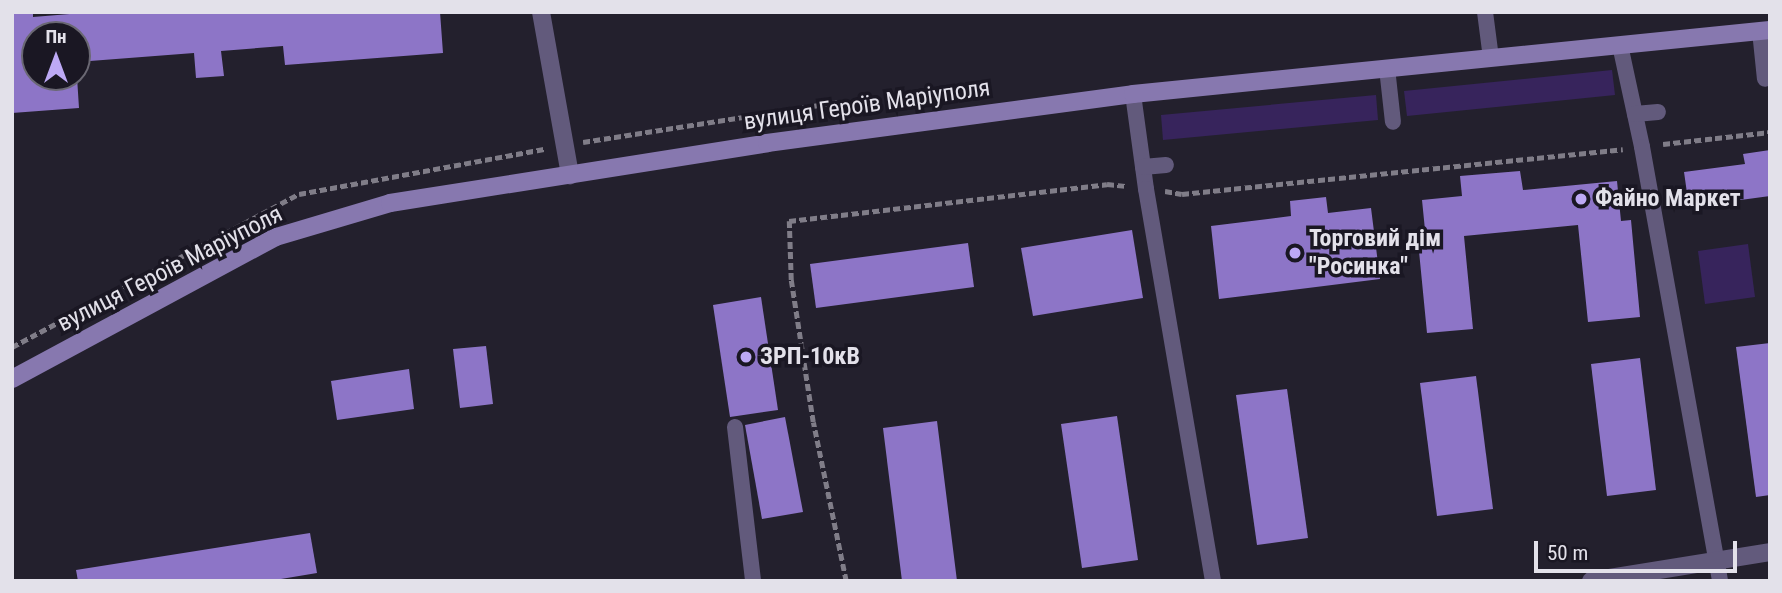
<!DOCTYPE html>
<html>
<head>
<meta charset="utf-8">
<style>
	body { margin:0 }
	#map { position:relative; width:1782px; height:593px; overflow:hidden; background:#23202d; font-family:"Roboto Condensed",sans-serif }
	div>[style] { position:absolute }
	.green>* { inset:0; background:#37245c }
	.building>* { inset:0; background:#8d75c7 }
	.path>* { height:4.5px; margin-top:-2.25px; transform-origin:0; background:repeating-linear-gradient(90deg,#807d88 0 7px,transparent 0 10.5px) }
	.service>* { height:16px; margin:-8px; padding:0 8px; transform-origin:8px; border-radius:8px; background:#625a7c }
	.minor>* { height:18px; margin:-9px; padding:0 9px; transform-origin:9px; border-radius:9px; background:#625a7c }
	.secondary>* { height:18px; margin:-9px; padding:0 9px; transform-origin:9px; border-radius:9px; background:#8778af }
	.dots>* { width:19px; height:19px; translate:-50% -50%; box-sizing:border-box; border:4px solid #1a1723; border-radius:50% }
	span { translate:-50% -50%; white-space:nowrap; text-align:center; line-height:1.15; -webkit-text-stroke:7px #1a1723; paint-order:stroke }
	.street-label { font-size:24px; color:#e3e1ea }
	.poi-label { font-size:24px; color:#e3e1ea; font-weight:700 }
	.left { translate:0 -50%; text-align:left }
	.frame { position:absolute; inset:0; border:14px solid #e3e1ea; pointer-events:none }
	.north { position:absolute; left:21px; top:21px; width:70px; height:70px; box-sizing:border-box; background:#1a1723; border:2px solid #6a6873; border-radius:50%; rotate:0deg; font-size:19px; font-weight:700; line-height:28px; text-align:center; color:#e3e1ea }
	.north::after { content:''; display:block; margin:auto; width:24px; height:32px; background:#bda9f5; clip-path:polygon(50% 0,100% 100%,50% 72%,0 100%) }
	.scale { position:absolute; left:1534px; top:541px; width:203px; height:32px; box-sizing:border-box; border:4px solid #e3e1ea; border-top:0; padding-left:9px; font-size:21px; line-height:24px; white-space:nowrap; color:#e3e1ea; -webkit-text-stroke:5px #1a1723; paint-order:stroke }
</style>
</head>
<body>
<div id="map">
	<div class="green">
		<i style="clip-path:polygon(1612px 70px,1615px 95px,1407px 116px,1404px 91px)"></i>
		<i style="clip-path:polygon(1376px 95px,1378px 120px,1163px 140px,1161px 115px)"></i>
		<i style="clip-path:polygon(1748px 244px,1755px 297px,1705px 304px,1698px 251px)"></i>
	</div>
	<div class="building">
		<i style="clip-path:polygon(12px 12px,33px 12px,33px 17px,94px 12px,440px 12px,443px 53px,285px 65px,283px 46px,221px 51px,224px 76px,196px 78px,194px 53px,77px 62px,77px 35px,35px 35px,35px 77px,77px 77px,79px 108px,12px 113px)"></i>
		<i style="clip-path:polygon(1770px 150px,1770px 196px,1689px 207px,1684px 172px,1745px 164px,1743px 154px)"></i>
		<i style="clip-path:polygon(1520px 171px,1523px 190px,1617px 181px,1621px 221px,1631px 220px,1640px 317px,1588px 322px,1578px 225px,1464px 236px,1473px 329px,1427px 333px,1418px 241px,1426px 240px,1422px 200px,1462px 196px,1460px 176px)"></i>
		<i style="clip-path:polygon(1326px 197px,1328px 213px,1371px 208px,1380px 279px,1219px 299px,1211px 226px,1291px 216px,1290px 201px)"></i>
		<i style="clip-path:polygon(1132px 230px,1143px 298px,1033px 316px,1021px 248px)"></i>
		<i style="clip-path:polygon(968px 243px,974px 287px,816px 308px,810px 264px)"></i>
		<i style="clip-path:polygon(761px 297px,778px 410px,730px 417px,713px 305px)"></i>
		<i style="clip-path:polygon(1770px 343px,1770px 495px,1756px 497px,1736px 347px)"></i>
		<i style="clip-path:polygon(486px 346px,493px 404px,460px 408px,453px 349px)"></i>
		<i style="clip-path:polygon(1640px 358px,1656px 490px,1607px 496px,1591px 364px)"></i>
		<i style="clip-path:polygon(409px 369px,414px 409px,337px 420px,331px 381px)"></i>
		<i style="clip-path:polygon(1476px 376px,1493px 509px,1437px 516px,1420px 383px)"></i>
		<i style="clip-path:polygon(1287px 389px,1308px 538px,1257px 545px,1236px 395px)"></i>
		<i style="clip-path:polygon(1117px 416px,1138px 560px,1082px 568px,1061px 424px)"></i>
		<i style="clip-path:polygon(785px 417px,803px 512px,762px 519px,745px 425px)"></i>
		<i style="clip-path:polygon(937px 421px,957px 581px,902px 581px,883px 428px)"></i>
		<i style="clip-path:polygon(310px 533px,317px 573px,269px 581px,78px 581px,76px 570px)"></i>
	</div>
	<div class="path">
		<i style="left:583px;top:142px;width:258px;rotate:-8.9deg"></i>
		<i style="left:1663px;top:144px;width:108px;rotate:-6.4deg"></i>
		<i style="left:1165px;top:191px;width:17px;rotate:10deg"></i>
		<i style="left:1182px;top:194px;width:443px;rotate:-5.8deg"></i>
		<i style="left:12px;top:347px;width:325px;rotate:-28.1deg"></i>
		<i style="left:299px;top:194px;width:249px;rotate:-10.4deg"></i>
		<i style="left:846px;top:581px;width:162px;rotate:-101.7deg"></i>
		<i style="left:813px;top:422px;width:144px;rotate:-98.8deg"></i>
		<i style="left:791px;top:280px;width:59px;rotate:-91.9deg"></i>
		<i style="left:789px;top:221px;width:320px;rotate:-6.6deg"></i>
		<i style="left:1107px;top:184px;width:18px;rotate:6deg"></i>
	</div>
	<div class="service">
		<i style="left:1485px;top:12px;width:46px;rotate:82.6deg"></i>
		<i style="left:1760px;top:31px;width:48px;rotate:84.1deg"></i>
		<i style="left:1620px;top:45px;width:104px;rotate:77.8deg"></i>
		<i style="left:1642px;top:147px;width:441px;rotate:79.8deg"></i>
		<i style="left:1387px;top:68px;width:54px;rotate:83.7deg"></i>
		<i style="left:1133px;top:94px;width:96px;rotate:82.2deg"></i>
		<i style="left:1146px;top:189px;width:398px;rotate:80.3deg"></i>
		<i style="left:1635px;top:114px;width:23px;rotate:-5deg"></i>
		<i style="left:1143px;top:167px;width:23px;rotate:-5deg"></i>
		<i style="left:735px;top:427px;width:155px;rotate:83.3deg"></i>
	</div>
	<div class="minor">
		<i style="left:541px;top:12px;width:166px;rotate:79.9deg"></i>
		<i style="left:1591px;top:581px;width:181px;rotate:-9.2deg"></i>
	</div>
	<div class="secondary">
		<i style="left:12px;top:379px;width:300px;rotate:-28.3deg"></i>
		<i style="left:276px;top:237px;width:119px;rotate:-16.6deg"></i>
		<i style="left:390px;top:203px;width:382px;rotate:-9deg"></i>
		<i style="left:767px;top:143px;width:369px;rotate:-7.6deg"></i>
		<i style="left:1133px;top:94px;width:640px;rotate:-5.74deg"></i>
	</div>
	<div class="dots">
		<i style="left:1581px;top:199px;background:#bda9f5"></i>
		<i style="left:1295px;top:253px;background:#bda9f5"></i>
		<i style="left:746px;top:357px;background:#bda9f5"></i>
	</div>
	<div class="street-label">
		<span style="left:867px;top:105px;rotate:-8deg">вулиця Героїв Маріуполя</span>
		<span style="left:170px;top:269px;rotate:-27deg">вулиця Героїв Маріуполя</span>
	</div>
	<div class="poi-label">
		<span class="left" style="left:1595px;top:199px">Файно Маркет</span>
		<span class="left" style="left:1309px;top:253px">Торговий дім<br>"Росинка"</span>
		<span class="left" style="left:760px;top:357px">ЗРП-10кВ</span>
	</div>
	<div class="frame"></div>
	<div class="north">Пн</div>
	<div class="scale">50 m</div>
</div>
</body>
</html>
